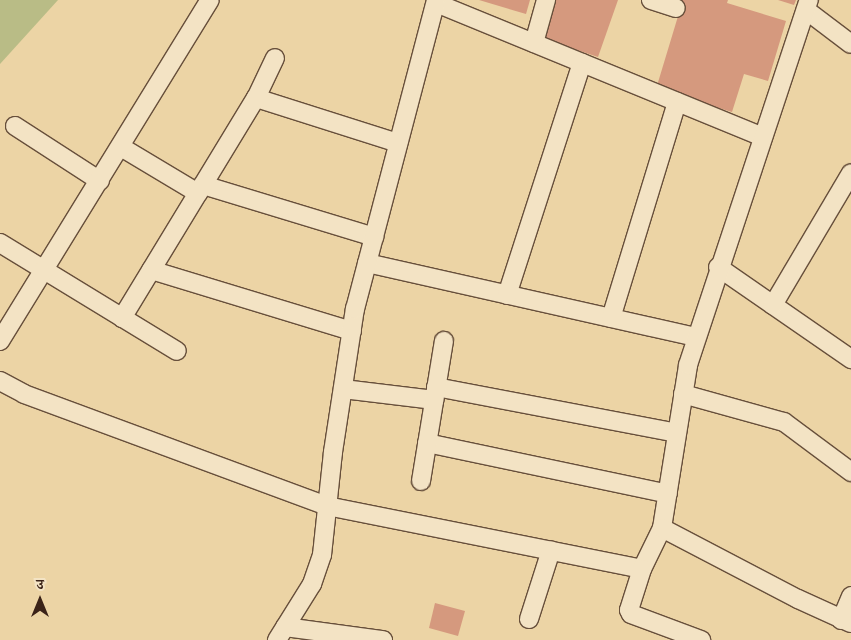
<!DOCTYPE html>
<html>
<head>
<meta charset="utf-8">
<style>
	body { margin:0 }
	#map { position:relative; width:851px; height:640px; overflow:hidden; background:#ecd4a5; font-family:"IM FELL French Canon","Noto Serif Devanagari",serif }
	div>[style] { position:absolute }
	.green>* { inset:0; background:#b9bc86 }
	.building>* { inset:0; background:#d5997e }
	.roads { filter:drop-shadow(1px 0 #674f3b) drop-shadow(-1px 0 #674f3b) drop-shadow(0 1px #674f3b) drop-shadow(0 -1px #674f3b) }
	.minor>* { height:18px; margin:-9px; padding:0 9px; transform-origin:9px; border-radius:9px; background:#f3e3c4 }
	span { translate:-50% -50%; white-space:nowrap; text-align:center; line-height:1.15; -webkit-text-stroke:5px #f3e3c4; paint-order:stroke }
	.north { position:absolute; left:15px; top:575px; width:50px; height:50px; -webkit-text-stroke:4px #f3e3c4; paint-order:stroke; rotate:0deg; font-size:14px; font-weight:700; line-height:20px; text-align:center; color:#3b2318 }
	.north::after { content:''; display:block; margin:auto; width:18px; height:22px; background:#3b2318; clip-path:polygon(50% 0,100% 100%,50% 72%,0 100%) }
</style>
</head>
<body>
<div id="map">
	<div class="green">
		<i style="clip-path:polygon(0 0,58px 0,0 64px)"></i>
	</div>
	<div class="building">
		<i style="clip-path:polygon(479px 0,530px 0,526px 14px)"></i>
		<i style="clip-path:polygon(554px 0,618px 0,598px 57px,541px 38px)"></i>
		<i style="clip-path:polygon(673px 0,728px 0,727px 3px,786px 21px,768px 81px,744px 74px,732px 112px,656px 89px,682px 3px)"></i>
		<i style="clip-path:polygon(778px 0,796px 0,794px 5px)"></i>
		<i style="clip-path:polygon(435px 603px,465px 611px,458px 636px,429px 628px)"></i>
	</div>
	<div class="roads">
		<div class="minor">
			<i style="left:651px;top:0;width:26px;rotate:18deg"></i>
			<i style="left:436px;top:3px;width:353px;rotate:22.3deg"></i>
			<i style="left:806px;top:10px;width:56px;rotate:37.1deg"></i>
			<i style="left:534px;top:43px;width:45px;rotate:-74.4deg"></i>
			<i style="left:256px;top:98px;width:149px;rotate:17.6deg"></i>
			<i style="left:15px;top:126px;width:101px;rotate:32.9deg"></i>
			<i style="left:121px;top:147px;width:90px;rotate:30.9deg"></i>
			<i style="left:203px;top:185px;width:179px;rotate:16.9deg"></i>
			<i style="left:0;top:243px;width:207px;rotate:31.4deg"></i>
			<i style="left:367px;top:263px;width:337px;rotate:12.7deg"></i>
			<i style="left:718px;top:267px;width:162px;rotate:34.7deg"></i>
			<i style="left:151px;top:270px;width:210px;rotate:16.9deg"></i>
			<i style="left:507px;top:295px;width:244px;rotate:-72.1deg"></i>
			<i style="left:773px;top:305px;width:153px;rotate:-59.4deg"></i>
			<i style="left:122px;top:318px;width:258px;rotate:-58.7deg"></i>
			<i style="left:256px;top:98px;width:44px;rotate:-64.6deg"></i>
			<i style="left:611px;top:318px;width:226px;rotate:-73deg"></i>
			<i style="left:0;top:341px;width:400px;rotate:-58.4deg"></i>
			<i style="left:0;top:381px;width:27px;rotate:28deg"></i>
			<i style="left:24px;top:394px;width:323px;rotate:20.3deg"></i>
			<i style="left:327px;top:506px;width:321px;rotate:11.3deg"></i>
			<i style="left:642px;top:569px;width:46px;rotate:-64deg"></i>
			<i style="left:662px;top:528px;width:165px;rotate:-80.9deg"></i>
			<i style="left:688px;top:365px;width:385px;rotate:-71.7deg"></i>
			<i style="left:436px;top:387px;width:245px;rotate:10.8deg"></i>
			<i style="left:343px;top:389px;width:92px;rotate:6.9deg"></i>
			<i style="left:683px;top:394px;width:105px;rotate:15.5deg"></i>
			<i style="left:784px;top:422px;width:84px;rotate:36.7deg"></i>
			<i style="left:427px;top:443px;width:246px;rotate:11.9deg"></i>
			<i style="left:421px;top:481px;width:142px;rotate:-80.7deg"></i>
			<i style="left:662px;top:528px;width:153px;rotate:27.6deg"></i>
			<i style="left:798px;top:599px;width:58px;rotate:24.4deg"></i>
			<i style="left:642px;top:569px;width:43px;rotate:107.6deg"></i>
			<i style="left:629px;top:610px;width:4px;rotate:63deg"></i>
			<i style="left:631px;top:614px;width:75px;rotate:20.4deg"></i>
			<i style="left:529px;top:619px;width:72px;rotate:-72.3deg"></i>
			<i style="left:841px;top:620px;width:26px;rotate:-67deg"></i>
			<i style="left:285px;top:627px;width:99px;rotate:7.6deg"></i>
			<i style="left:277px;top:640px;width:66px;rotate:-58deg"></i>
			<i style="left:312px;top:584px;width:31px;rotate:-71deg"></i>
			<i style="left:322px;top:555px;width:104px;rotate:-83.9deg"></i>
			<i style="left:333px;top:452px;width:145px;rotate:-81.3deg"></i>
			<i style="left:355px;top:309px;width:319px;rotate:-75.3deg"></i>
		</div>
	</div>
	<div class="north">उ</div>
</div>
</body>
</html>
